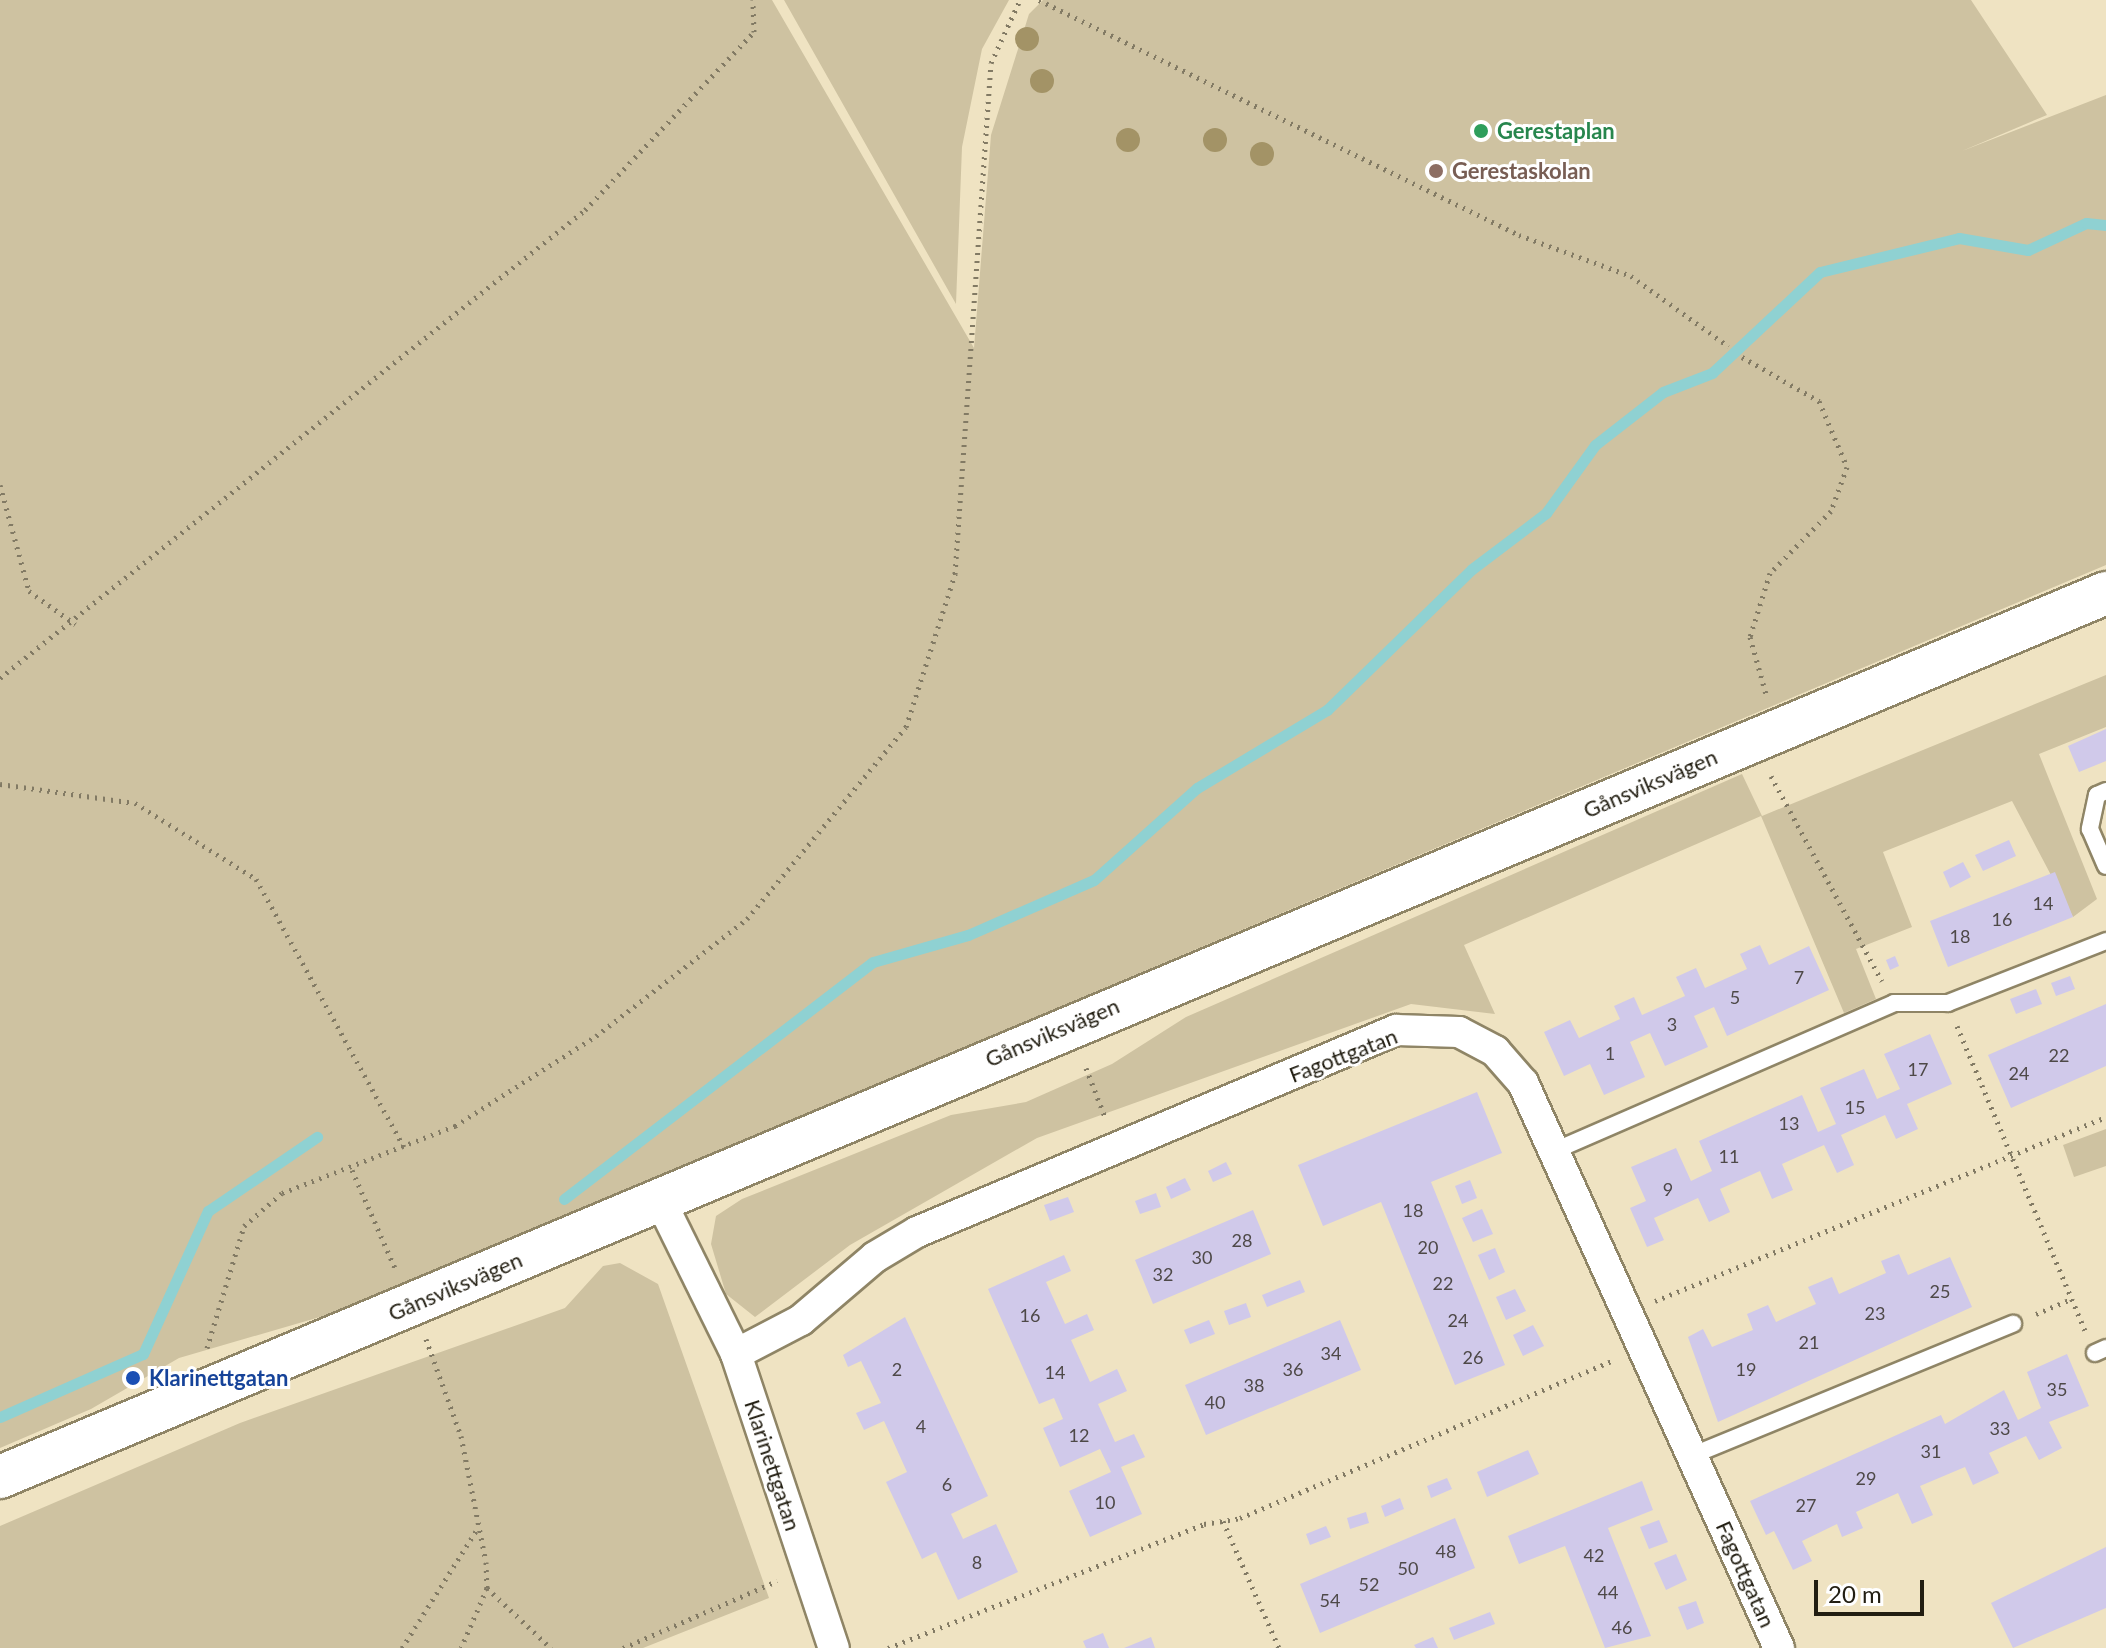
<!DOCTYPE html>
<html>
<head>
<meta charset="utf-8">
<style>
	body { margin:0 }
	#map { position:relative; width:2106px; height:1648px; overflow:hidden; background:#efe3c2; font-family:Lato,sans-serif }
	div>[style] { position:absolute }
	.green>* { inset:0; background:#cec2a1 }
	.stream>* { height:11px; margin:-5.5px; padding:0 5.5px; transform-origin:5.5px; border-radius:5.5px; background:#8fd1d2 }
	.building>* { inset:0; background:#d0c9ea }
	.path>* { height:5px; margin-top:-2.5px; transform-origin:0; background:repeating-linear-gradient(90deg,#827a64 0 2px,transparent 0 8px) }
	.roads { filter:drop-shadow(2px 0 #8f8566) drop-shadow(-2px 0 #8f8566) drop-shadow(0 2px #8f8566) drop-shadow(0 -2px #8f8566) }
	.lane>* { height:16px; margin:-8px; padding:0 8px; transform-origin:8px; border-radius:8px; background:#fff }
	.street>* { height:30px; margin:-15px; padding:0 15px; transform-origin:15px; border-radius:15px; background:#fff }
	.secondary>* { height:42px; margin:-21px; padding:0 21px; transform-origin:21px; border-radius:21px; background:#fff }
	.trees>* { width:24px; height:24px; margin:-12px; border-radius:50%; background:#a39366 }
	.dots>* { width:22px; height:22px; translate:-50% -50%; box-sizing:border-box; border:4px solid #fff; border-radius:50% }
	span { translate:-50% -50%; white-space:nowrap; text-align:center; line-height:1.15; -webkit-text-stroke:6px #fff; paint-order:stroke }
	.number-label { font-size:18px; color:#4e4948 }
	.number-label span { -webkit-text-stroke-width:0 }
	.leisure-label { font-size:22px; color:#27864d; font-weight:700 }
	.left { translate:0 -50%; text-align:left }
	.education-label { font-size:22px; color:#785e54; font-weight:700 }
	.street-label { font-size:22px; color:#221e12 }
	.transit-label { font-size:22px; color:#164399; font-weight:700 }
	.scale { position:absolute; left:1814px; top:1580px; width:110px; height:36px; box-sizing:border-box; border:4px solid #221e12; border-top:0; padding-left:10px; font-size:24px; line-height:28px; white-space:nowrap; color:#221e12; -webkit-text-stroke:6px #fff; paint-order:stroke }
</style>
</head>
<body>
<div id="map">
	<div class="green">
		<i style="clip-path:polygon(0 0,772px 0,974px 348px,991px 135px,1029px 14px,1043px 0,1971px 0,2047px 115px,1962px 151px,2106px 95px,2106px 565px,337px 1312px,179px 1358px,91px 1409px,0 1448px)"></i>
		<i style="clip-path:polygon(784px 0,1009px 0,982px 49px,962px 147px,956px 304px)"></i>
		<i style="clip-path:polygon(2106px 675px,2106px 727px,2039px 754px,2097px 899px,2073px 917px,2012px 801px,1883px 852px,1912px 927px,1856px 949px,1876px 999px,1844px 1013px,1761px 816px,1464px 945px,1495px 1014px,1411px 1004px,1037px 1138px,850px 1245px,755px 1317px,726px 1294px,711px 1244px,716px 1216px,742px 1199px,951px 1115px,1026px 1102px,1112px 1064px,1186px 1017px,1742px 774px,1762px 816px)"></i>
		<i style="clip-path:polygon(2106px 1129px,2106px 1166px,2074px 1177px,2063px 1145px)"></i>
		<i style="clip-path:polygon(620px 1263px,658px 1284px,769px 1598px,643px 1648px,0 1648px,0 1526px,240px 1423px,565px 1308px,603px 1266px)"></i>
	</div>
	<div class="stream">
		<i style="left:564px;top:1199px;width:389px;rotate:-37.5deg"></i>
		<i style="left:873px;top:962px;width:99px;rotate:-15.9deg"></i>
		<i style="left:968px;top:935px;width:137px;rotate:-23.6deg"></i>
		<i style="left:1094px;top:880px;width:138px;rotate:-41.8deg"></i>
		<i style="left:1197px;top:788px;width:152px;rotate:-31deg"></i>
		<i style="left:1327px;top:710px;width:202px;rotate:-44.2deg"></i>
		<i style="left:1472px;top:569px;width:93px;rotate:-37.1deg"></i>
		<i style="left:1546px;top:513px;width:84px;rotate:-54.2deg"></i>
		<i style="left:1595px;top:445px;width:86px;rotate:-37.9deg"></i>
		<i style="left:1663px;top:392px;width:53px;rotate:-21.2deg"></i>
		<i style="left:1712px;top:373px;width:148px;rotate:-43.1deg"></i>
		<i style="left:1820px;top:272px;width:143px;rotate:-13.7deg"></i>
		<i style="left:1959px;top:238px;width:70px;rotate:9.9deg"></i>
		<i style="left:2028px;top:250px;width:64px;rotate:-25deg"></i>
		<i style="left:2086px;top:223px;width:20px;rotate:6deg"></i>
		<i style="left:0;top:1417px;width:156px;rotate:-23.8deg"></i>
		<i style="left:143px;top:1354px;width:157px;rotate:-65.6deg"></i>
		<i style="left:208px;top:1211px;width:132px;rotate:-34.2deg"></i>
	</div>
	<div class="building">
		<i style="clip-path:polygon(2106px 729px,2106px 761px,2079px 772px,2068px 746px)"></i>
		<i style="clip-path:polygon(2009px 840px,2016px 856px,1983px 871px,1975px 855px)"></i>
		<i style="clip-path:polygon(1963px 862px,1971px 877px,1950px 888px,1943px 872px)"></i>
		<i style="clip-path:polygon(2055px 872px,2073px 917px,1948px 967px,1930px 921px)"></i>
		<i style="clip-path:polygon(1760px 945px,1769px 965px,1809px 946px,1829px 990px,1727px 1036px,1714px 1007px,1694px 1016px,1708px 1047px,1665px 1066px,1650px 1033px,1630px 1042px,1645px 1077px,1604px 1095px,1590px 1064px,1564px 1076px,1544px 1032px,1570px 1020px,1579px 1038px,1620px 1019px,1614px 1006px,1634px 997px,1642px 1015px,1685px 996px,1676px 977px,1696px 968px,1705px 988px,1747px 969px,1740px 954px)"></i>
		<i style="clip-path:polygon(1895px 956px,1899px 966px,1890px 970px,1886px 960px)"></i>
		<i style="clip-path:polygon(2070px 976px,2075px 989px,2056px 996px,2051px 983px)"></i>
		<i style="clip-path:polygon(2036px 989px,2042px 1004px,2016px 1014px,2010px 999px)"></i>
		<i style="clip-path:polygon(2106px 1004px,2106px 1066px,2011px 1108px,1988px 1055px)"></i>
		<i style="clip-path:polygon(1930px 1034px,1952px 1084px,1907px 1104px,1918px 1129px,1896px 1139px,1885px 1115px,1841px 1135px,1854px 1165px,1837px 1173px,1824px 1145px,1782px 1164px,1793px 1190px,1772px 1199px,1760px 1171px,1720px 1189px,1730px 1212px,1709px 1222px,1698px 1198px,1654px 1218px,1664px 1240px,1647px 1247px,1630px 1208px,1646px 1201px,1631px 1167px,1676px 1148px,1691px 1181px,1712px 1171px,1699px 1141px,1802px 1095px,1818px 1132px,1836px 1124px,1820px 1088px,1864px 1069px,1877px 1099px,1900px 1089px,1884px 1054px)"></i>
		<i style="clip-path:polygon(1477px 1092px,1502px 1153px,1431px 1182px,1505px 1365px,1455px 1385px,1381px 1202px,1323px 1226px,1298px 1165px)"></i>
		<i style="clip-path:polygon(1226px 1162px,1232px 1174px,1213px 1182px,1208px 1171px)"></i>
		<i style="clip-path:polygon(1185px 1178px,1191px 1190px,1171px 1199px,1166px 1187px)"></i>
		<i style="clip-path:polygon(1470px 1180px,1477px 1198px,1462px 1204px,1455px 1186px)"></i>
		<i style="clip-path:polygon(1156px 1193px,1161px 1207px,1140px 1214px,1135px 1201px)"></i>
		<i style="clip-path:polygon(1068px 1197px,1074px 1212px,1050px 1221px,1044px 1205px)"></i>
		<i style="clip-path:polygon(1482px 1209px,1493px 1234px,1473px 1242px,1462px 1218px)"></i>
		<i style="clip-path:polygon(1253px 1210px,1271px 1254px,1153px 1304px,1135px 1260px)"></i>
		<i style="clip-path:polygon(1495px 1248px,1505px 1272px,1489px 1280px,1478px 1255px)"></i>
		<i style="clip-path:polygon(1899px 1254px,1908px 1275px,1950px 1257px,1972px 1307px,1718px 1422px,1688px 1337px,1703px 1329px,1712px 1347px,1753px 1330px,1747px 1314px,1768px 1305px,1776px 1322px,1816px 1304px,1808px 1287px,1832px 1277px,1839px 1294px,1886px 1273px,1881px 1261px)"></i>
		<i style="clip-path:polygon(1064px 1255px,1071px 1271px,1046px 1282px,1065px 1324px,1087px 1314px,1094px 1330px,1071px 1340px,1090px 1382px,1117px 1369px,1127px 1391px,1098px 1404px,1115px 1442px,1134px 1434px,1145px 1457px,1121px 1467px,1142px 1514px,1090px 1537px,1069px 1491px,1111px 1472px,1100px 1449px,1060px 1467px,1043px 1428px,1063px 1419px,1054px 1398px,1039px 1404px,988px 1289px)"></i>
		<i style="clip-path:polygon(1300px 1280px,1305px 1292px,1267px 1307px,1262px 1295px)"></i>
		<i style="clip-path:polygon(1515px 1289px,1526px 1311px,1506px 1320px,1496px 1297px)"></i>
		<i style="clip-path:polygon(1246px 1303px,1251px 1317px,1229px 1325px,1224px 1311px)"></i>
		<i style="clip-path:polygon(905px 1317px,988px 1496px,951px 1514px,963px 1539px,996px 1524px,1018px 1572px,958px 1600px,936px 1552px,922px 1559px,886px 1482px,907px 1472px,884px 1421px,864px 1430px,856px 1413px,881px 1403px,861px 1361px,848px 1367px,843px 1355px)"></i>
		<i style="clip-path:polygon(1209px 1320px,1215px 1334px,1190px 1344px,1184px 1330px)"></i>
		<i style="clip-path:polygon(1340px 1320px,1361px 1370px,1206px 1435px,1185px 1385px)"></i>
		<i style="clip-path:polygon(1533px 1325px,1544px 1346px,1523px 1356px,1513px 1335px)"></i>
		<i style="clip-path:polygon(2067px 1354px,2089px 1406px,2049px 1422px,2062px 1448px,2039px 1460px,2026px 1436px,1989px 1453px,1999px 1473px,1973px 1485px,1965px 1467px,1920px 1486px,1933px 1515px,1912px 1524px,1898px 1493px,1856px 1512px,1863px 1528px,1842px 1537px,1837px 1524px,1802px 1541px,1812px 1561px,1793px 1570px,1774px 1531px,1766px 1535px,1750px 1501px,1941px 1415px,1945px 1424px,2004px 1390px,2018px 1420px,2041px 1408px,2027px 1372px)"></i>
		<i style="clip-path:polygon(1528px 1450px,1539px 1474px,1487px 1497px,1477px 1472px)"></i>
		<i style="clip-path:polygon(1447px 1478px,1452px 1489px,1431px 1498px,1427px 1486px)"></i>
		<i style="clip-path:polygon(1642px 1481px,1653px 1510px,1608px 1528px,1651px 1636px,1605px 1648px,1565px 1546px,1519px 1564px,1508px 1536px)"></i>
		<i style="clip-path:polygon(1400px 1498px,1404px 1509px,1385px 1517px,1381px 1506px)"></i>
		<i style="clip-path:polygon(1366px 1512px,1369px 1523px,1350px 1529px,1347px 1518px)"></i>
		<i style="clip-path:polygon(1455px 1518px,1475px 1568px,1320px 1633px,1300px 1584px)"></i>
		<i style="clip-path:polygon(1659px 1520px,1668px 1542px,1649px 1549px,1640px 1527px)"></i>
		<i style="clip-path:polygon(1326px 1526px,1331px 1537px,1310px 1545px,1306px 1534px)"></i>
		<i style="clip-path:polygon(2106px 1547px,2106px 1608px,2013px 1648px,1991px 1603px)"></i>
		<i style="clip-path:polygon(1676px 1554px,1687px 1580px,1666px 1590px,1654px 1563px)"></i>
		<i style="clip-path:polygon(1696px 1601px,1704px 1623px,1687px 1630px,1678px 1607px)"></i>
		<i style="clip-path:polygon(1490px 1612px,1495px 1624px,1454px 1640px,1449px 1628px)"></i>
		<i style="clip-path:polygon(1103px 1633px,1109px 1648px,1086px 1648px,1083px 1641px)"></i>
		<i style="clip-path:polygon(1151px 1637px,1155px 1648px,1124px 1648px)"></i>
		<i style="clip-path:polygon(1433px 1637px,1438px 1648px,1416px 1648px,1414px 1645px)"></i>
	</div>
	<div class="path">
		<i style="left:1039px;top:0;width:534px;rotate:26.09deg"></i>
		<i style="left:1519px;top:235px;width:119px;rotate:20.1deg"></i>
		<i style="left:1631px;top:276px;width:120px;rotate:35.8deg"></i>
		<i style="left:1742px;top:357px;width:89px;rotate:29.7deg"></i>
		<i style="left:1819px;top:401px;width:72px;rotate:67deg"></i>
		<i style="left:1847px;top:467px;width:47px;rotate:110deg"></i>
		<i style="left:1831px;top:511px;width:87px;rotate:134.5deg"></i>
		<i style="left:1770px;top:573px;width:67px;rotate:107.4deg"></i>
		<i style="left:1750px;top:637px;width:59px;rotate:74.3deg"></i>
		<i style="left:0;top:485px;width:110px;rotate:74.7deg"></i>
		<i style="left:29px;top:591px;width:57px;rotate:35.7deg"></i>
		<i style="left:0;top:678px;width:749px;rotate:-38.66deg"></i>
		<i style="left:585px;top:210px;width:245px;rotate:-46.5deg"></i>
		<i style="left:754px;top:32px;width:32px;rotate:-92deg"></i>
		<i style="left:1771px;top:776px;width:233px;rotate:61.6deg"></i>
		<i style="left:0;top:784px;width:136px;rotate:8deg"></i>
		<i style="left:135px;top:803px;width:143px;rotate:32.1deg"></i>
		<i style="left:256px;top:879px;width:306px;rotate:61.1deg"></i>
		<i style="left:1957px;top:1026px;width:330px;rotate:67.2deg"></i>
		<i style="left:1086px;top:1068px;width:53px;rotate:68.8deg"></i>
		<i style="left:352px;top:1170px;width:107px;rotate:66.3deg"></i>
		<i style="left:1655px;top:1301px;width:487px;rotate:-22.2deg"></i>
		<i style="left:2036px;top:1314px;width:39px;rotate:-23deg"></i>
		<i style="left:426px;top:1339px;width:103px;rotate:70.2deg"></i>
		<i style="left:461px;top:1436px;width:128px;rotate:78.8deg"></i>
		<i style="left:486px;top:1562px;width:26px;rotate:88deg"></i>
		<i style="left:487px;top:1588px;width:65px;rotate:113.4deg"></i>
		<i style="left:207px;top:1348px;width:127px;rotate:-73.1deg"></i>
		<i style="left:244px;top:1226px;width:50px;rotate:-41deg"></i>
		<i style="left:282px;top:1193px;width:186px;rotate:-21.2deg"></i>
		<i style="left:455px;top:1126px;width:167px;rotate:-32.6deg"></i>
		<i style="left:596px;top:1036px;width:191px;rotate:-37.8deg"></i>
		<i style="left:747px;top:919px;width:249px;rotate:-50.4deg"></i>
		<i style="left:906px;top:727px;width:161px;rotate:-72.2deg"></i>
		<i style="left:955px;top:574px;width:512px;rotate:-85.97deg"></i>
		<i style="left:991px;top:63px;width:69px;rotate:-65.3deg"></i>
		<i style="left:1223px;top:1521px;width:139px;rotate:66.2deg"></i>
		<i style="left:487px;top:1588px;width:88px;rotate:43.2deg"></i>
		<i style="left:402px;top:1648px;width:142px;rotate:-57.7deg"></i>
		<i style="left:623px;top:1648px;width:168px;rotate:-23.5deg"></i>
		<i style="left:888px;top:1648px;width:339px;rotate:-21.4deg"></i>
		<i style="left:1204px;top:1524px;width:36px;rotate:-9deg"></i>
		<i style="left:1240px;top:1518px;width:406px;rotate:-22.9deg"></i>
	</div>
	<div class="roads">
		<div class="lane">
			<i style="left:2106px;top:791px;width:10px;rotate:156deg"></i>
			<i style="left:2097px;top:795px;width:35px;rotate:102deg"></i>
			<i style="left:2090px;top:829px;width:40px;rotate:66.6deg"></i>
			<i style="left:1554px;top:1151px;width:371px;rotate:-23.5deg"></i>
			<i style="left:1894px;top:1003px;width:54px"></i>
			<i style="left:1948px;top:1003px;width:170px;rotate:-21.4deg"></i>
			<i style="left:2095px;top:1353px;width:12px;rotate:-24deg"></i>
			<i style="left:1693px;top:1455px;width:346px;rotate:-22.3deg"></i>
		</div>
		<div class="street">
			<i style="left:660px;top:1200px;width:172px;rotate:63.7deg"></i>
			<i style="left:736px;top:1354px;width:310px;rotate:71.6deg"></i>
			<i style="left:736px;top:1354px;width:73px;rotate:-27.6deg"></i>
			<i style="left:801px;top:1320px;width:97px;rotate:-40.4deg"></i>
			<i style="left:875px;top:1257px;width:49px;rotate:-30.8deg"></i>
			<i style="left:917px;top:1232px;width:520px;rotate:-22.87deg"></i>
			<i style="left:1396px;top:1030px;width:63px;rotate:1.8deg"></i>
			<i style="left:1459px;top:1032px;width:41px;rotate:27.8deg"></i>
			<i style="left:1495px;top:1051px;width:43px;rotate:48.8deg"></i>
			<i style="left:1523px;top:1083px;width:620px;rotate:65.62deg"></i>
		</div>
		<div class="secondary">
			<i style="left:0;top:1477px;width:2284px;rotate:-22.77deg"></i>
		</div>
	</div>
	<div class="trees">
		<i style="left:1027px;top:39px"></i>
		<i style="left:1042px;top:81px"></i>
		<i style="left:1128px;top:140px"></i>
		<i style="left:1215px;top:140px"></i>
		<i style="left:1262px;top:154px"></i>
	</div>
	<div class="dots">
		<i style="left:1481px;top:131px;background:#2e9e5b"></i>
		<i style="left:1436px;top:171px;background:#8d6e63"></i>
		<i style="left:133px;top:1378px;background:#1a4fb4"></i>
	</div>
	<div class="number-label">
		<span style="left:2043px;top:903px">14</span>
		<span style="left:2002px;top:919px">16</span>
		<span style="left:1960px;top:936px">18</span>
		<span style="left:1799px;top:977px">7</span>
		<span style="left:1735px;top:997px">5</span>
		<span style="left:1672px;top:1024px">3</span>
		<span style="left:1610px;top:1053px">1</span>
		<span style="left:2059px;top:1055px">22</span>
		<span style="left:1918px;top:1069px">17</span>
		<span style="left:2019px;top:1073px">24</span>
		<span style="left:1855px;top:1107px">15</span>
		<span style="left:1789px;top:1123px">13</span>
		<span style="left:1729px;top:1156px">11</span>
		<span style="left:1668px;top:1189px">9</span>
		<span style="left:1413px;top:1210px">18</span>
		<span style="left:1242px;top:1240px">28</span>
		<span style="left:1428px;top:1247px">20</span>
		<span style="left:1202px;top:1257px">30</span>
		<span style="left:1163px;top:1274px">32</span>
		<span style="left:1443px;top:1283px">22</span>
		<span style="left:1940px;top:1291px">25</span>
		<span style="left:1875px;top:1313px">23</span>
		<span style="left:1030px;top:1315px">16</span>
		<span style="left:1458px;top:1320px">24</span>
		<span style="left:1809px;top:1342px">21</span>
		<span style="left:1331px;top:1353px">34</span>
		<span style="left:1473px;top:1357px">26</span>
		<span style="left:897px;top:1369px">2</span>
		<span style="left:1293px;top:1369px">36</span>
		<span style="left:1746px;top:1369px">19</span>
		<span style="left:1055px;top:1372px">14</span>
		<span style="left:1254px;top:1385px">38</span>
		<span style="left:2057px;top:1389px">35</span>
		<span style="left:1215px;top:1402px">40</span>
		<span style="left:921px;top:1426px">4</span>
		<span style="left:2000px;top:1428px">33</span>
		<span style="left:1079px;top:1435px">12</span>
		<span style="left:1931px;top:1451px">31</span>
		<span style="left:1866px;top:1478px">29</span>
		<span style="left:947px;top:1484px">6</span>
		<span style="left:1105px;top:1502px">10</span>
		<span style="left:1806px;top:1505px">27</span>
		<span style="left:1446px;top:1551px">48</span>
		<span style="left:1594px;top:1555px">42</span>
		<span style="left:977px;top:1562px">8</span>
		<span style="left:1408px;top:1568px">50</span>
		<span style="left:1369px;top:1584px">52</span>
		<span style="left:1608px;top:1592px">44</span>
		<span style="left:1330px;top:1600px">54</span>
		<span style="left:1622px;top:1627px">46</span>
	</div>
	<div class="leisure-label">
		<span class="left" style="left:1497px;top:131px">Gerestaplan</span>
	</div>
	<div class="education-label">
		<span class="left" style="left:1452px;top:171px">Gerestaskolan</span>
	</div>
	<div class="street-label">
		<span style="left:1650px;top:783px;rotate:-23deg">Gånsviksvägen</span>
		<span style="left:1052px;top:1032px;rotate:-23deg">Gånsviksvägen</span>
		<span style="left:1343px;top:1055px;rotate:-21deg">Fagottgatan</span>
		<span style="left:455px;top:1286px;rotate:-23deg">Gånsviksvägen</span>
		<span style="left:773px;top:1465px;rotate:72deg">Klarinettgatan</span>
		<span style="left:1746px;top:1574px;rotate:66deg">Fagottgatan</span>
	</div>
	<div class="transit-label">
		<span class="left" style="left:149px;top:1378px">Klarinettgatan</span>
	</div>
	<div class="scale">20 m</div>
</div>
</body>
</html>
